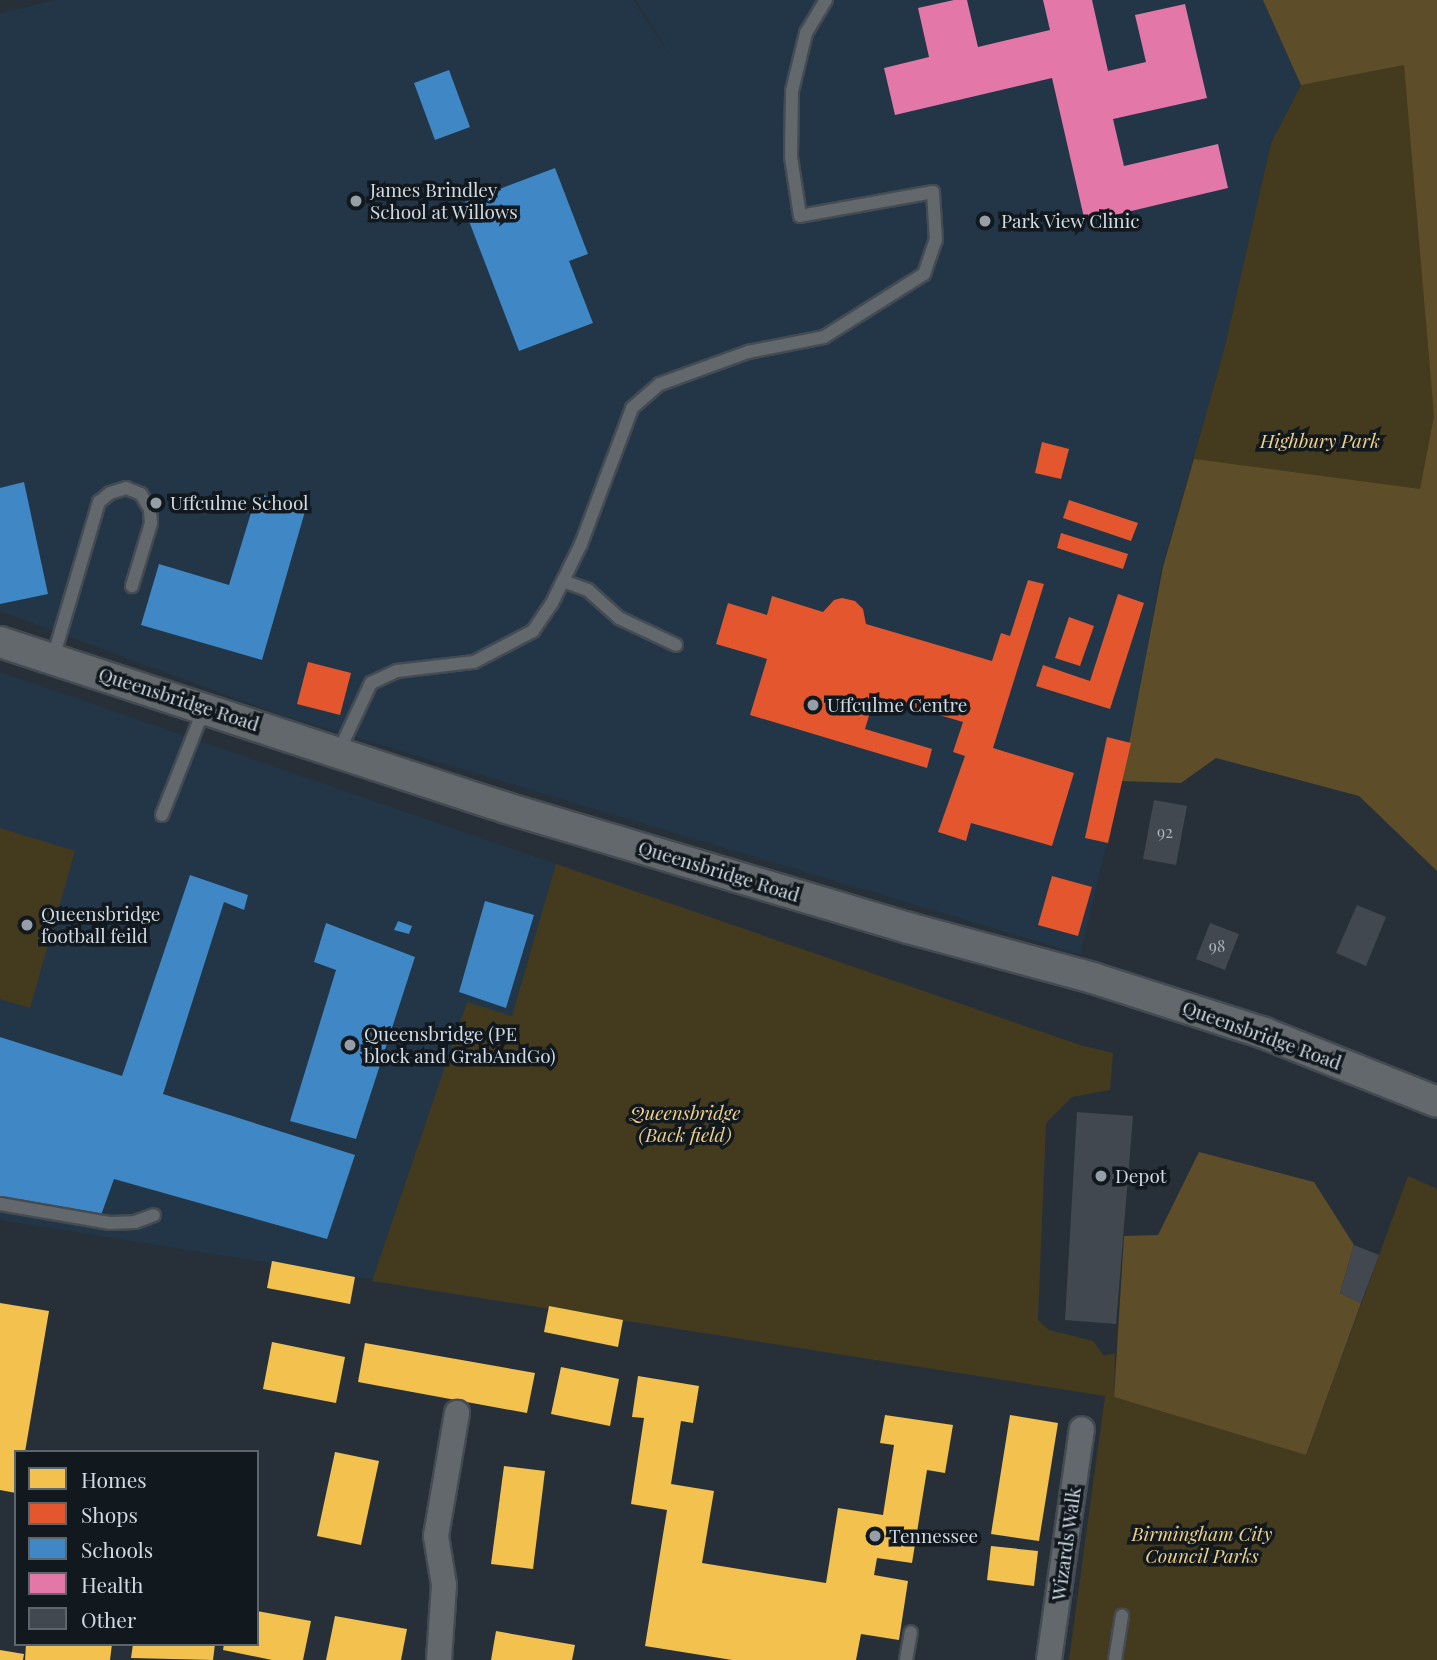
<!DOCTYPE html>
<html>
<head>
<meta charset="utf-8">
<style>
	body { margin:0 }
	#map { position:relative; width:1437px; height:1660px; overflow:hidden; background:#273038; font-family:"Playfair Display",serif }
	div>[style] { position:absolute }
	.built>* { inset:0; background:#223647 }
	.green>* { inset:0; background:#443a1e }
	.forest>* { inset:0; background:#5d4d28 }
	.homes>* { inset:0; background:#f2c14e }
	.shops>* { inset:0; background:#e4572e }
	.schools>* { inset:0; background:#3f88c5 }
	.health>* { inset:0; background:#e377a8 }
	.building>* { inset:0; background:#41484f }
	.roads { filter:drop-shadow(2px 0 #444b52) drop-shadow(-2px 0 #444b52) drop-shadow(0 2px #444b52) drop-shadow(0 -2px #444b52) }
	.service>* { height:12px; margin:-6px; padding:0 6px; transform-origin:6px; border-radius:6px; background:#63686c }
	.minor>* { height:24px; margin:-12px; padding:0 12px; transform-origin:12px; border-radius:12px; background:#63686c }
	.tertiary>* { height:30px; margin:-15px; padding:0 15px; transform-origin:15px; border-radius:15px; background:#63686c }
	.dots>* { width:19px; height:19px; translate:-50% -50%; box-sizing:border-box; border:4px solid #11181e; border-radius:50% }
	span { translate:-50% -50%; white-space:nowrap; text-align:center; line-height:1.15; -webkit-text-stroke:7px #11181e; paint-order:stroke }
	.number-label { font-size:16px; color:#adb6be }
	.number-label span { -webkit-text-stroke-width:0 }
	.poi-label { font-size:19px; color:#d1dae3 }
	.left { translate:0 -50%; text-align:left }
	.park-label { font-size:19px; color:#efd088; font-style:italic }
	.street-label { font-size:19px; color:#d1dae3 }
	.legend { position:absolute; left:14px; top:1450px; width:245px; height:196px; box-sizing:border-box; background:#11181e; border:2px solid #5e666d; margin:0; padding:9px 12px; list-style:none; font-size:21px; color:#d1dae3 }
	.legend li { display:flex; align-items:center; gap:14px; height:35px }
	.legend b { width:35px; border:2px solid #5e666d }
</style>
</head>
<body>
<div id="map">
	<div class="built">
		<i style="clip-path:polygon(57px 0,633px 0,673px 60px,636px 0,1263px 0,1301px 85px,1271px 143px,1224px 350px,1160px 575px,1131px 743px,1080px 954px,281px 715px,0 611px,0 13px)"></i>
		<i style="clip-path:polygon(0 672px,1080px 1045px,1113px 1053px,1110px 1090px,1072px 1097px,1046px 1123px,1038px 1320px,1049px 1330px,1093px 1341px,1104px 1356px,1115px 1353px,1114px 1397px,0 1220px)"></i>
	</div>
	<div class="green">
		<i style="clip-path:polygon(1263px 0,1437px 0,1437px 557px,1163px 567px,1224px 350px,1271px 143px,1301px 85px)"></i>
		<i style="clip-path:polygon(0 828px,75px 851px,30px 1008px,0 999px)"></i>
		<i style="clip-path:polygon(556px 864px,1080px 1045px,1113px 1053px,1110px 1090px,1072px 1097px,1046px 1123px,1038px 1320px,1049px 1330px,1093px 1341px,1104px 1356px,1115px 1353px,1114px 1397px,1306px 1455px,1408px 1176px,1437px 1189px,1437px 1660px,1069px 1660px,1105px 1396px,372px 1281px,467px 1002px,512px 1016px)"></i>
	</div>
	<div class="forest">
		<i style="clip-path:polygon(1263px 0,1437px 0,1437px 871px,1359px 796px,1216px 758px,1181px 783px,1122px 781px,1163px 567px,1194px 459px,1420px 489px,1434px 416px,1404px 65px,1301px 85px)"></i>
		<i style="clip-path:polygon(1199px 1152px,1314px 1182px,1354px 1245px,1340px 1293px,1361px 1303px,1306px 1455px,1114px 1397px,1124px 1236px,1158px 1235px)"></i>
	</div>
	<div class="homes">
		<i style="clip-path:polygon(272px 1261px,355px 1277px,350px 1304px,267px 1288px)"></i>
		<i style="clip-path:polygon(0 1303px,49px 1311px,25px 1452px,16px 1452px,16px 1493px,0 1490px)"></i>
		<i style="clip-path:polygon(549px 1306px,623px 1320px,618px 1347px,544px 1332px)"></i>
		<i style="clip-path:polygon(272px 1342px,345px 1357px,336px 1403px,263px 1389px)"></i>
		<i style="clip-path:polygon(365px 1343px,535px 1373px,527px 1413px,358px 1382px)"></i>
		<i style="clip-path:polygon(561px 1367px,619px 1379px,610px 1426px,551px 1414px)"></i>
		<i style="clip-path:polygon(638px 1376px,699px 1386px,693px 1423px,681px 1421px,671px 1484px,714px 1491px,702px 1563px,826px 1583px,838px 1508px,883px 1515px,894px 1445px,880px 1443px,885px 1415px,953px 1425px,945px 1473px,927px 1470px,912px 1563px,877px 1558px,874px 1575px,908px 1581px,899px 1640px,861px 1634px,856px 1660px,732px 1660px,645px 1646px,667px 1510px,631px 1504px,644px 1418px,632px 1417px)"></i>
		<i style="clip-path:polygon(1010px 1415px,1058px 1423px,1039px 1541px,991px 1534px)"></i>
		<i style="clip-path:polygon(335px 1452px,379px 1461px,361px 1545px,317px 1536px)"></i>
		<i style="clip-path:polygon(504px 1466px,545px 1471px,533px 1569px,491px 1564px)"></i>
		<i style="clip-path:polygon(991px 1546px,1038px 1551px,1034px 1586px,987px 1580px)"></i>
		<i style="clip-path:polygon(257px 1611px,311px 1621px,303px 1660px,272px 1660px,223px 1650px,224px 1644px,257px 1644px)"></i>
		<i style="clip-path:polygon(335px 1616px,407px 1629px,401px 1660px,326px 1660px)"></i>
		<i style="clip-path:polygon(496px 1631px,575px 1645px,572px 1660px,491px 1660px)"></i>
		<i style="clip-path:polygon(26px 1644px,112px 1644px,110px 1660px,25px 1660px)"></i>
		<i style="clip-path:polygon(133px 1644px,215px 1644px,213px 1660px,131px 1658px)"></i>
		<i style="clip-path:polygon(0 1650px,24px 1654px,23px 1660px,0 1660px)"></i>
	</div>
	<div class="shops">
		<i style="clip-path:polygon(1042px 442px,1069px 449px,1061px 479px,1035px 473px)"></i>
		<i style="clip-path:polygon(1069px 500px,1138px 523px,1131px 541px,1063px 518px)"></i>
		<i style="clip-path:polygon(1061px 533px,1128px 554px,1123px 569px,1057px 548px)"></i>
		<i style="clip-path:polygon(1028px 580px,1044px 584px,993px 748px,1074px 773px,1052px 846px,971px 823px,966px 841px,938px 832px,965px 756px,953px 752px,963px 722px,875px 696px,865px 729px,932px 749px,927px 768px,750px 715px,767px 659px,716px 644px,728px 603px,767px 615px,772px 596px,823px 612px,834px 600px,842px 598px,855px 601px,863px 609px,866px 624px,992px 661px,1001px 633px,1010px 636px)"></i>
		<i style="clip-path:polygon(1118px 594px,1144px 603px,1110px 709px,1036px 686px,1043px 665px,1090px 681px)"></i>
		<i style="clip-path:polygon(1069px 617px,1094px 626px,1080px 666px,1055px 658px)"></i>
		<i style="clip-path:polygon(308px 662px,351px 673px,340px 715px,297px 704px)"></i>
		<i style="clip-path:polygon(1107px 737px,1131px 743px,1108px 843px,1085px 838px)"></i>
		<i style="clip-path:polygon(1052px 876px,1092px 887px,1078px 936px,1038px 925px)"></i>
	</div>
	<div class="schools">
		<i style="clip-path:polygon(449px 70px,470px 127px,435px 140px,414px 83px)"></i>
		<i style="clip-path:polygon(555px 168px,588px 254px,569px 261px,593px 323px,519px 351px,462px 203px)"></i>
		<i style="clip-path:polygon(24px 482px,48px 594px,0 604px,0 488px)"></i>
		<i style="clip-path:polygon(257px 493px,306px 508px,262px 660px,141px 625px,159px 564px,229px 585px)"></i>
		<i style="clip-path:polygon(190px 875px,248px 895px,244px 910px,224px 902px,163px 1094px,355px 1155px,327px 1239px,114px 1179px,100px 1218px,0 1200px,0 1037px,122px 1076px)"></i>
		<i style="clip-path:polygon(485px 901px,534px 915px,506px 1008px,459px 992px)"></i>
		<i style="clip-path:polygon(398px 921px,412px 926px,409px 934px,394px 930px)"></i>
		<i style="clip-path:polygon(326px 923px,415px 957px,356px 1139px,290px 1121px,336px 970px,314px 962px)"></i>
	</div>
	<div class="health">
		<i style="clip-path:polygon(954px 0,967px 0,978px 47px,1050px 30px,1043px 0,1092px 0,1108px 71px,1146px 62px,1135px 15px,1185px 4px,1207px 98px,1113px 119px,1124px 166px,1218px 144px,1228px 188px,1085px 222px,1052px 78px,895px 115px,884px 68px,929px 57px,918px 8px)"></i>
	</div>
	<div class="building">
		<i style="clip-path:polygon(1154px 800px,1187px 806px,1176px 865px,1143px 859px)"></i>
		<i style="clip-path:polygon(1357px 905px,1386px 917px,1366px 966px,1336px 953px)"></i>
		<i style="clip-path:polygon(1210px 923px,1239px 934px,1225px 970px,1196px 959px)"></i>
		<i style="clip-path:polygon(1077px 1112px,1133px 1116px,1116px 1324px,1065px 1320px)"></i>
		<i style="clip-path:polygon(1354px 1245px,1379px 1255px,1361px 1303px,1340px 1293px)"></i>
	</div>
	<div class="roads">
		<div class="service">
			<i style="left:563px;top:581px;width:27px;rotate:20deg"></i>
			<i style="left:588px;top:590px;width:42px;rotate:42.1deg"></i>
			<i style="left:619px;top:618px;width:63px;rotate:25.3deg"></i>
			<i style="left:53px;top:658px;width:163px;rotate:-73.6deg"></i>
			<i style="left:99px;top:502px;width:14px;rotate:-39deg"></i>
			<i style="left:110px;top:493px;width:17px;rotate:-17deg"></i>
			<i style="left:126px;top:488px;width:16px;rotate:22deg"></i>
			<i style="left:141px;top:494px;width:17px;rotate:59deg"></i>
			<i style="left:150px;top:509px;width:14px;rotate:86deg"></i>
			<i style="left:151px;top:523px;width:66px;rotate:106.8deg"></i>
			<i style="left:339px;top:751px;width:75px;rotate:-64.8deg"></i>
			<i style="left:371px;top:683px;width:29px;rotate:-25deg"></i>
			<i style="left:397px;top:671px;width:78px;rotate:-6.7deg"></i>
			<i style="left:474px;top:662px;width:67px;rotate:-27.7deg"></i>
			<i style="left:533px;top:631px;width:34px;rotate:-56deg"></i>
			<i style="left:552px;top:603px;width:66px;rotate:-63.8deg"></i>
			<i style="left:581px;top:544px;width:145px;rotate:-69.4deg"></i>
			<i style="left:632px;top:408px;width:37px;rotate:-41deg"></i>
			<i style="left:660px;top:384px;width:94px;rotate:-20deg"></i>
			<i style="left:748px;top:352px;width:77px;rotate:-11.2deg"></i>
			<i style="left:824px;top:337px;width:118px;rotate:-32.2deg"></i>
			<i style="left:924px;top:274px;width:36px;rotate:-71deg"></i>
			<i style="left:936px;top:240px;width:48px;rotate:-93.6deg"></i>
			<i style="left:933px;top:192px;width:135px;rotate:169.8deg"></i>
			<i style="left:800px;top:216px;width:60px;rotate:-98.7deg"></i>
			<i style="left:791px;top:157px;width:66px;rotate:-89.1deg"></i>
			<i style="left:792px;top:91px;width:60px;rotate:-76.4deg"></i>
			<i style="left:806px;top:33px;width:39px;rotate:-59deg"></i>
			<i style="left:162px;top:815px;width:114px;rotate:-68.4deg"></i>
			<i style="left:0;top:1204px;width:112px;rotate:9.8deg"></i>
			<i style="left:110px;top:1223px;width:25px;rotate:-2deg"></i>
			<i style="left:135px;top:1222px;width:20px;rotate:-20deg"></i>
			<i style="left:906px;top:1660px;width:28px;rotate:-80deg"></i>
			<i style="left:1115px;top:1660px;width:45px;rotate:-81deg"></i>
		</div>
		<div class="minor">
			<i style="left:439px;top:1660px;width:75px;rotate:-86.2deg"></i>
			<i style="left:444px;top:1585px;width:50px;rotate:-99.3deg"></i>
			<i style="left:436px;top:1536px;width:125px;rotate:-80.3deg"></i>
			<i style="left:1049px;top:1660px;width:233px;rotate:-81.9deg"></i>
		</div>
		<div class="tertiary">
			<i style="left:0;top:642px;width:533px;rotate:18.16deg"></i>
			<i style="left:506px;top:808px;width:420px;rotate:16.6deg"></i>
			<i style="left:908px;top:928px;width:192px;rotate:15.1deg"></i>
			<i style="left:1093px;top:978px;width:180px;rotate:17.8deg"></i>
			<i style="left:1264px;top:1033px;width:186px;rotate:21.7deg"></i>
		</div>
	</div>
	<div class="dots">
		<i style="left:356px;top:201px;background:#969ea7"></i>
		<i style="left:985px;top:221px;background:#969ea7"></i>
		<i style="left:156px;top:503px;background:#969ea7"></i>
		<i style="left:813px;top:705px;background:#969ea7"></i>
		<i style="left:27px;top:925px;background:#969ea7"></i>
		<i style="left:350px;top:1045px;background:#969ea7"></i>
		<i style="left:1101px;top:1176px;background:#969ea7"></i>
		<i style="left:875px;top:1536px;background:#969ea7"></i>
	</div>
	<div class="number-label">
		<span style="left:1165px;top:832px">92</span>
		<span style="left:1217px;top:946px">98</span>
	</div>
	<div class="poi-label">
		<span class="left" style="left:370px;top:201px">James Brindley<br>School at Willows</span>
		<span class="left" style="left:1001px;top:221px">Park View Clinic</span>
		<span class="left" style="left:170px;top:503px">Uffculme School</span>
		<span class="left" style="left:827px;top:705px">Uffculme Centre</span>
		<span class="left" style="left:41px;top:925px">Queensbridge<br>football feild</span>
		<span class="left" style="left:364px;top:1045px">Queensbridge (PE<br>block and GrabAndGo)</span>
		<span class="left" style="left:1115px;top:1176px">Depot</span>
		<span class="left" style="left:889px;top:1536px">Tennessee</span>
	</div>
	<div class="park-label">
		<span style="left:1320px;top:441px">Highbury Park</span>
		<span style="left:685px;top:1124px">Queensbridge<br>(Back field)</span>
		<span style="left:1202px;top:1545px">Birmingham City<br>Council Parks</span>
	</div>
	<div class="street-label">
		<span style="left:179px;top:699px;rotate:18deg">Queensbridge Road</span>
		<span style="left:719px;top:871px;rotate:17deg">Queensbridge Road</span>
		<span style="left:1262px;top:1035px;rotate:20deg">Queensbridge Road</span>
		<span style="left:1066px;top:1544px;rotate:-82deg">Wizards Walk</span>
	</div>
	<ul class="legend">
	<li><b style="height:19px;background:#f2c14e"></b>Homes</li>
	<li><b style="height:19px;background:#e4572e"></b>Shops</li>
	<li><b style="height:19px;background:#3f88c5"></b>Schools</li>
	<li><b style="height:19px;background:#e377a8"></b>Health</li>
	<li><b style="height:19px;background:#41484f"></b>Other</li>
	</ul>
</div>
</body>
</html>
